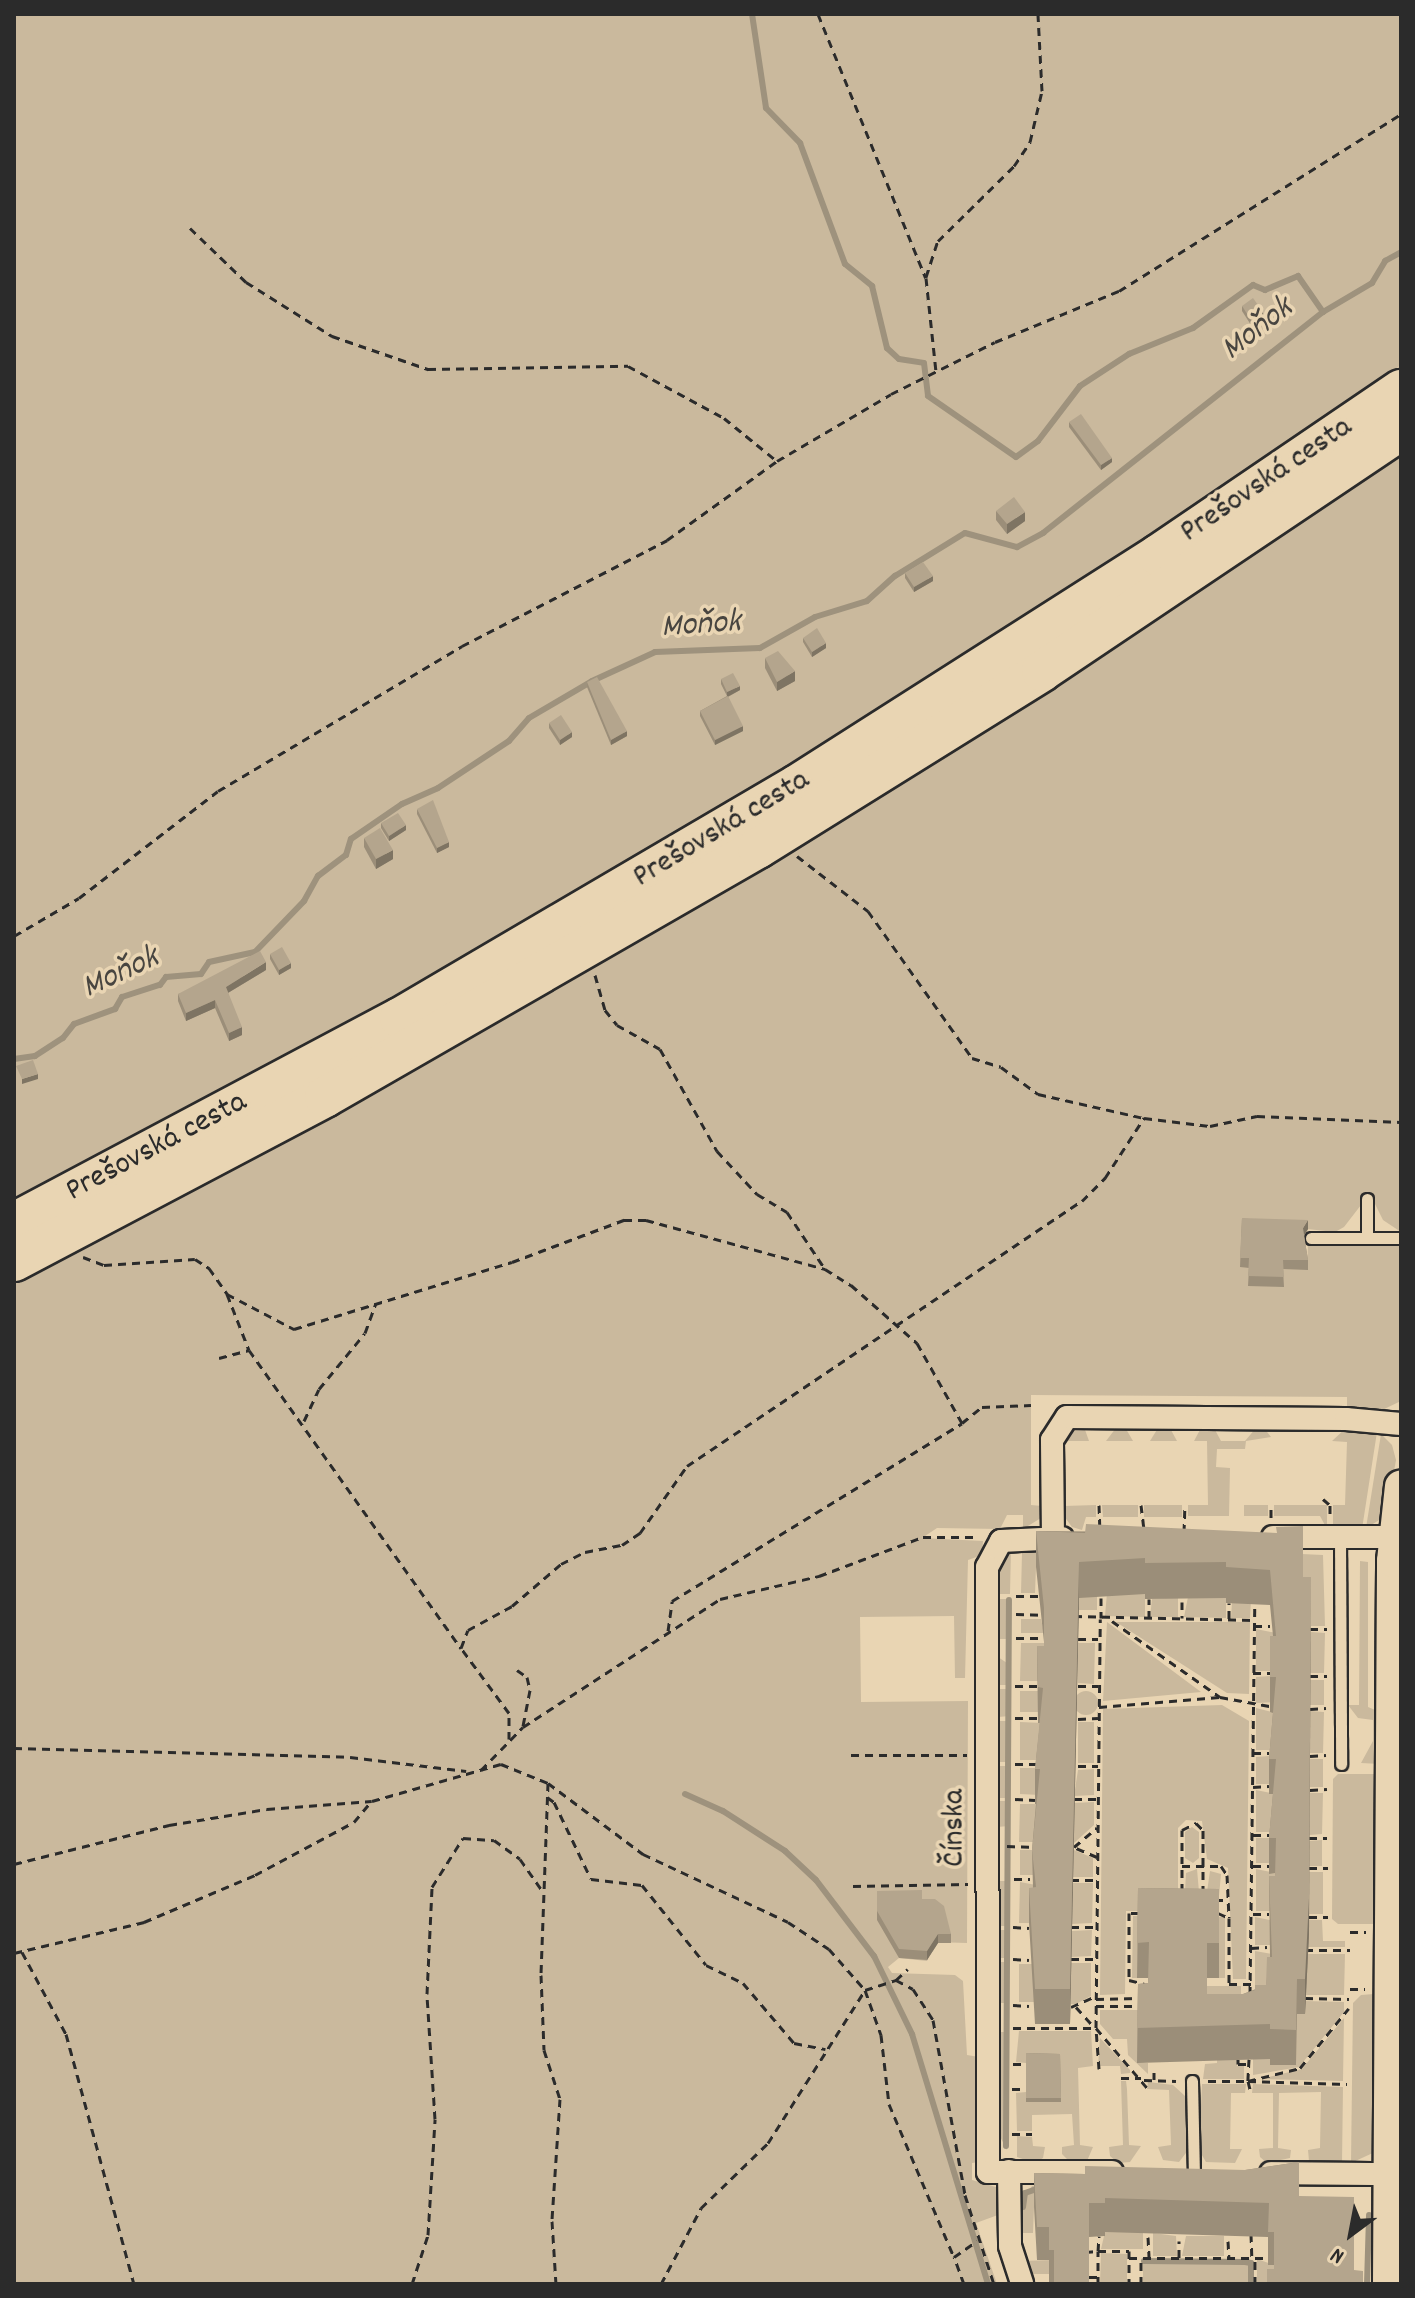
<!DOCTYPE html>
<html>
<head>
<meta charset="utf-8">
<style>
	body { margin:0 }
	#map { position:relative; width:1415px; height:2298px; overflow:hidden; background:#e9d5b3; font-family:Dekko,sans-serif }
	div>[style] { position:absolute }
	.green>* { inset:0; background:#cab99d }
	.round { border-radius:50% }
	.stream>* { height:6px; margin:-3px; padding:0 3px; transform-origin:3px; border-radius:3px; background:#9e927d }
	.path>* { height:3px; margin-top:-1.5px; transform-origin:0; background:repeating-linear-gradient(90deg,#2b2b2b 0 8px,transparent 0 14px) }
	.roads { filter:drop-shadow(2px 0 #2b2b2b) drop-shadow(-2px 0 #2b2b2b) drop-shadow(0 2px #2b2b2b) drop-shadow(0 -2px #2b2b2b) }
	.lane>* { height:11px; margin:-5.5px; padding:0 5.5px; transform-origin:5.5px; border-radius:5.5px; background:#e9d5b3 }
	.street>* { height:22px; margin:-11px; padding:0 11px; transform-origin:11px; border-radius:11px; background:#e9d5b3 }
	.secondary>* { height:32px; margin:-16px; padding:0 16px; transform-origin:16px; border-radius:16px; background:#e9d5b3 }
	.highway>* { height:40px; margin:-20px; padding:0 20px; transform-origin:20px; border-radius:20px; background:#e9d5b3 }
	.wall>* { inset:0; background:#9b8e79 }
	.shaded-wall>* { inset:0; background:#7e7463 }
	.building>* { inset:0; background:#b4a58d }
	span { translate:-50% -50%; white-space:nowrap; text-align:center; line-height:1.15; -webkit-text-stroke:7px #e9d5b3; paint-order:stroke }
	.street-label { font-size:32px; color:#2b2b2b }
	.water-label { font-size:34px; color:#484540; font-style:italic }
	.frame { position:absolute; inset:0; border:16px solid #2b2b2b; pointer-events:none }
	.north { position:absolute; left:1311px; top:2194px; width:80px; height:80px; -webkit-text-stroke:6px #e9d5b3; paint-order:stroke; rotate:212deg; font-size:22px; font-weight:700; line-height:32px; text-align:center; color:#2b2b2b }
	.north::after { content:''; display:block; margin:auto; width:28px; height:36px; background:#2b2b2b; clip-path:polygon(50% 0,100% 100%,50% 72%,0 100%) }
</style>
</head>
<body>
<div id="map">
	<div class="green">
		<i style="clip-path:polygon(14px 14px,1401px 14px,1401px 365px,1144px 541px,737px 799px,518px 928px,14px 1202px)"></i>
		<i style="clip-path:polygon(1401px 452px,1401px 1232px,1383px 1220px,1371px 1196px,1361px 1196px,1361px 1205px,1344px 1227px,1335px 1232px,1307px 1229px,1241px 1267px,1307px 1269px,1308px 1243px,1401px 1243px,1401px 1401px,1380px 1411px,1347px 1410px,1347px 1397px,1031px 1395px,1031px 1505px,1042px 1506px,1041px 1518px,1023px 1529px,1023px 1515px,1007px 1515px,1000px 1529px,937px 1528px,922px 1538px,983px 1541px,982px 1555px,968px 1560px,965px 1678px,955px 1678px,954px 1616px,860px 1617px,861px 1702px,968px 1701px,967px 1943px,934px 1942px,927px 1961px,899px 1958px,888px 1967px,892px 1973px,955px 1975px,963px 1981px,967px 2055px,979px 2057px,979px 2162px,972px 2163px,972px 2180px,999px 2188px,1006px 2212px,976px 2223px,997px 2284px,14px 2284px,14px 1282px,427px 1062px,793px 849px)"></i>
		<i style="clip-path:polygon(1084px 1427px,1089px 1441px,1062px 1441px,1066px 1428px)"></i>
		<i style="clip-path:polygon(1116px 1428px,1126px 1429px,1133px 1441px,1106px 1441px)"></i>
		<i style="clip-path:polygon(1158px 1428px,1171px 1430px,1177px 1441px,1150px 1441px)"></i>
		<i style="clip-path:polygon(1201px 1428px,1214px 1428px,1221px 1441px,1245px 1441px,1256px 1428px,1264px 1428px,1271px 1437px,1246px 1441px,1245px 1449px,1217px 1449px,1216px 1467px,1230px 1468px,1229px 1516px,1188px 1516px,1188px 1505px,1208px 1505px,1207px 1441px,1194px 1441px)"></i>
		<i style="clip-path:polygon(1346px 1428px,1377px 1432px,1362px 1529px,1333px 1529px,1333px 1505px,1345px 1505px,1347px 1442px,1332px 1441px)"></i>
		<i style="clip-path:polygon(1381px 1434px,1392px 1445px,1396px 1460px,1386px 1516px,1366px 1528px)"></i>
		<i style="clip-path:polygon(1096px 1505px,1096px 1517px,1086px 1517px,1082px 1530px,1072px 1527px,1061px 1512px,1064px 1506px)"></i>
		<i style="clip-path:polygon(1102px 1505px,1138px 1505px,1138px 1517px,1103px 1517px)"></i>
		<i style="clip-path:polygon(1144px 1505px,1182px 1505px,1182px 1517px,1144px 1517px)"></i>
		<i style="clip-path:polygon(1244px 1505px,1268px 1505px,1268px 1516px,1244px 1516px)"></i>
		<i style="clip-path:polygon(1274px 1505px,1327px 1505px,1327px 1529px,1320px 1516px,1274px 1516px)"></i>
		<i style="clip-path:polygon(1011px 1547px,1010px 1594px,998px 1594px,998px 1565px)"></i>
		<i style="clip-path:polygon(1099px 1552px,1036px 1567px,1035px 1593px,1021px 1593px,1022px 1553px)"></i>
		<i style="clip-path:polygon(1262px 1552px,1323px 1555px,1325px 1626px,1311px 1626px,1310px 1612px)"></i>
		<i style="clip-path:polygon(1360px 1561px,1368px 1562px,1368px 1707px,1380px 1712px,1380px 1764px,1361px 1763px,1373px 1741px,1373px 1720px,1358px 1718px,1348px 1705px,1359px 1705px)"></i>
		<i style="clip-path:polygon(1079px 1593px,1097px 1593px,1097px 1610px,1079px 1610px)"></i>
		<i style="clip-path:polygon(1107px 1593px,1145px 1594px,1145px 1617px,1105px 1616px)"></i>
		<i style="clip-path:polygon(1178px 1597px,1178px 1617px,1150px 1617px,1152px 1599px)"></i>
		<i style="clip-path:polygon(1188px 1597px,1226px 1598px,1226px 1618px,1184px 1617px)"></i>
		<i style="clip-path:polygon(998px 1599px,1010px 1599px,1010px 1639px,998px 1639px)"></i>
		<i style="clip-path:polygon(1251px 1600px,1250px 1618px,1231px 1618px,1232px 1602px)"></i>
		<i style="clip-path:polygon(1021px 1619px,1041px 1619px,1044px 1633px,1021px 1633px)"></i>
		<i style="clip-path:polygon(1107px 1622px,1201px 1692px,1103px 1701px)"></i>
		<i style="clip-path:polygon(1116px 1622px,1250px 1622px,1249px 1694px,1227px 1693px)"></i>
		<i style="clip-path:polygon(1256px 1629px,1276px 1633px,1276px 1671px,1256px 1671px)"></i>
		<i style="clip-path:polygon(1311px 1632px,1325px 1633px,1324px 1673px,1310px 1673px)"></i>
		<i style="clip-path:polygon(1021px 1643px,1044px 1643px,1044px 1681px,1020px 1681px)"></i>
		<i style="clip-path:polygon(1078px 1643px,1095px 1643px,1094px 1684px,1078px 1683px)"></i>
		<i style="clip-path:polygon(998px 1657px,1010px 1665px,1010px 1685px,998px 1685px)"></i>
		<i style="clip-path:polygon(1270px 1676px,1276px 1702px,1256px 1703px,1256px 1677px)"></i>
		<i style="clip-path:polygon(1310px 1680px,1324px 1680px,1324px 1705px,1310px 1705px)"></i>
		<i style="clip-path:polygon(998px 1689px,1010px 1689px,1010px 1716px,998px 1717px)"></i>
		<i style="clip-path:polygon(1020px 1691px,1044px 1691px,1043px 1712px,1020px 1712px)"></i>
		<i class="round" style="left:1074px;top:1691px;width:24px;height:24px"></i>
		<i style="clip-path:polygon(1222px 1705px,1249px 1721px,1246px 1979px,1233px 1979px,1228px 1868px,1207px 1859px,1202px 1821px,1186px 1820px,1178px 1828px,1178px 1890px,1218px 1911px,1126px 1911px,1125px 1994px,1100px 1995px,1103px 1709px)"></i>
		<i style="clip-path:polygon(1256px 1708px,1276px 1713px,1276px 1750px,1256px 1750px)"></i>
		<i style="clip-path:polygon(1310px 1711px,1324px 1712px,1323px 1753px,1310px 1753px)"></i>
		<i style="clip-path:polygon(998px 1721px,1010px 1721px,1010px 1762px,997px 1762px)"></i>
		<i style="clip-path:polygon(1020px 1722px,1043px 1723px,1043px 1760px,1020px 1760px)"></i>
		<i style="clip-path:polygon(1078px 1722px,1094px 1722px,1094px 1763px,1078px 1763px)"></i>
		<i style="clip-path:polygon(1269px 1756px,1276px 1784px,1256px 1784px,1256px 1757px)"></i>
		<i style="clip-path:polygon(1310px 1759px,1323px 1759px,1323px 1787px,1309px 1787px)"></i>
		<i style="clip-path:polygon(998px 1766px,1010px 1766px,1009px 1798px,997px 1798px)"></i>
		<i style="clip-path:polygon(1020px 1768px,1036px 1768px,1040px 1795px,1020px 1794px)"></i>
		<i style="clip-path:polygon(1094px 1769px,1094px 1795px,1074px 1796px,1078px 1770px)"></i>
		<i style="clip-path:polygon(1338px 1774px,1380px 1774px,1373px 1924px,1338px 1924px,1332px 1919px,1333px 1779px)"></i>
		<i style="clip-path:polygon(1256px 1790px,1276px 1794px,1275px 1832px,1256px 1832px)"></i>
		<i style="clip-path:polygon(1310px 1793px,1323px 1793px,1322px 1834px,1309px 1835px)"></i>
		<i style="clip-path:polygon(997px 1801px,1009px 1801px,1009px 1826px,997px 1827px)"></i>
		<i style="clip-path:polygon(1094px 1802px,1094px 1825px,1074px 1843px,1074px 1803px)"></i>
		<i style="clip-path:polygon(1020px 1804px,1040px 1804px,1040px 1842px,1019px 1842px)"></i>
		<i style="clip-path:polygon(1192px 1827px,1199px 1832px,1199px 1858px,1193px 1863px,1185px 1858px,1185px 1832px)"></i>
		<i style="clip-path:polygon(1256px 1838px,1269px 1838px,1276px 1863px,1256px 1863px)"></i>
		<i style="clip-path:polygon(1322px 1840px,1322px 1866px,1309px 1866px,1309px 1841px)"></i>
		<i style="clip-path:polygon(1020px 1850px,1035px 1850px,1036px 1875px,1020px 1875px)"></i>
		<i style="clip-path:polygon(1074px 1850px,1093px 1858px,1093px 1877px,1071px 1877px)"></i>
		<i style="clip-path:polygon(1197px 1869px,1199px 1892px,1185px 1892px,1186px 1873px)"></i>
		<i style="clip-path:polygon(1256px 1869px,1276px 1873px,1275px 1911px,1256px 1911px)"></i>
		<i style="clip-path:polygon(1210px 1871px,1221px 1874px,1219px 1896px,1207px 1892px)"></i>
		<i style="clip-path:polygon(1309px 1872px,1323px 1872px,1323px 1914px,1309px 1914px)"></i>
		<i style="clip-path:polygon(997px 1881px,1009px 1881px,1009px 1926px,996px 1926px)"></i>
		<i style="clip-path:polygon(1020px 1882px,1036px 1885px,1036px 1923px,1019px 1923px)"></i>
		<i style="clip-path:polygon(1071px 1883px,1093px 1883px,1092px 1923px,1071px 1924px)"></i>
		<i style="clip-path:polygon(1133px 1916px,1138px 1916px,1137px 1978px,1132px 1978px)"></i>
		<i style="clip-path:polygon(1219px 1917px,1225px 1917px,1225px 1978px,1219px 1978px)"></i>
		<i style="clip-path:polygon(1255px 1917px,1275px 1921px,1272px 1945px,1255px 1945px)"></i>
		<i style="clip-path:polygon(1309px 1920px,1322px 1920px,1323px 1941px,1345px 1941px,1345px 1947px,1305px 1947px)"></i>
		<i style="clip-path:polygon(997px 1930px,1009px 1930px,1008px 1958px,996px 1958px)"></i>
		<i style="clip-path:polygon(1092px 1930px,1091px 1956px,1071px 1957px,1071px 1931px)"></i>
		<i style="clip-path:polygon(1255px 1951px,1272px 1954px,1272px 1993px,1255px 1993px)"></i>
		<i style="clip-path:polygon(1305px 1954px,1345px 1954px,1344px 1995px,1305px 1995px)"></i>
		<i style="clip-path:polygon(996px 1962px,1008px 1962px,1008px 2003px,996px 2003px)"></i>
		<i style="clip-path:polygon(1071px 1963px,1091px 1963px,1091px 1996px,1076px 2004px,1071px 2004px)"></i>
		<i style="clip-path:polygon(1019px 1964px,1036px 1964px,1036px 2002px,1019px 2002px)"></i>
		<i style="clip-path:polygon(1207px 1986px,1241px 1986px,1241px 2002px,1207px 2002px)"></i>
		<i style="clip-path:polygon(1374px 1994px,1380px 2031px,1375px 2152px,1351px 2163px,1353px 2003px,1361px 1995px)"></i>
		<i style="clip-path:polygon(1305px 2001px,1344px 2002px,1344px 2012px,1299px 2067px,1253px 2075px,1253px 2059px,1297px 2014px,1305px 2014px)"></i>
		<i style="clip-path:polygon(1100px 2010px,1150px 2010px,1137px 2062px,1148px 2063px,1148px 2074px,1128px 2055px,1127px 2039px,1113px 2039px,1100px 2024px)"></i>
		<i style="clip-path:polygon(1237px 2011px,1237px 2066px,1244px 2066px,1244px 2079px,1203px 2079px,1205px 2064px,1217px 2063px,1218px 2030px)"></i>
		<i style="clip-path:polygon(1344px 2018px,1343px 2081px,1261px 2079px,1302px 2069px)"></i>
		<i style="clip-path:polygon(1019px 2031px,1091px 2031px,1093px 2066px,1078px 2068px,1080px 2145px,1093px 2147px,1087px 2161px,1071px 2163px,1062px 2154px,1062px 2147px,1074px 2145px,1072px 2114px,1032px 2115px,1032px 2131px,1017px 2131px,1016px 2093px,1026px 2092px,1026px 2058px,1026px 2063px,1016px 2062px)"></i>
		<i style="clip-path:polygon(996px 2032px,1008px 2032px,1007px 2150px,996px 2129px)"></i>
		<i style="clip-path:polygon(1100px 2038px,1130px 2070px,1130px 2073px,1121px 2074px,1120px 2066px,1098px 2066px)"></i>
		<i style="clip-path:polygon(1121px 2081px,1126px 2081px,1127px 2089px,1129px 2145px,1141px 2146px,1130px 2162px,1118px 2163px,1110px 2156px,1109px 2147px,1123px 2145px)"></i>
		<i style="clip-path:polygon(1148px 2082px,1173px 2085px,1185px 2096px,1189px 2149px,1179px 2162px,1163px 2160px,1158px 2147px,1171px 2145px,1169px 2090px,1147px 2089px)"></i>
		<i style="clip-path:polygon(1202px 2084px,1246px 2084px,1245px 2093px,1231px 2093px,1230px 2149px,1242px 2149px,1235px 2163px,1206px 2162px,1199px 2150px)"></i>
		<i style="clip-path:polygon(1253px 2084px,1343px 2087px,1342px 2163px,1309px 2161px,1308px 2150px,1320px 2148px,1321px 2092px,1279px 2093px,1278px 2148px,1291px 2150px,1290px 2158px,1267px 2163px,1260px 2157px,1259px 2149px,1273px 2148px,1273px 2093px,1252px 2093px)"></i>
		<i style="clip-path:polygon(1017px 2136px,1032px 2137px,1033px 2146px,1045px 2147px,1043px 2158px,1034px 2163px,1017px 2157px)"></i>
		<i style="clip-path:polygon(1098px 2185px,1034px 2207px,1033px 2233px,1022px 2233px,1022px 2201px,1032px 2186px)"></i>
		<i style="clip-path:polygon(1105px 2232px,1143px 2232px,1143px 2249px,1101px 2249px)"></i>
		<i style="clip-path:polygon(1153px 2233px,1176px 2236px,1177px 2256px,1153px 2256px)"></i>
		<i style="clip-path:polygon(1186px 2236px,1224px 2236px,1224px 2256px,1182px 2256px)"></i>
		<i style="clip-path:polygon(1101px 2253px,1127px 2254px,1127px 2284px,1100px 2284px)"></i>
		<i style="clip-path:polygon(1257px 2259px,1274px 2265px,1274px 2284px,1257px 2284px)"></i>
		<i style="clip-path:polygon(1054px 2260px,1053px 2274px,1025px 2274px,1021px 2261px)"></i>
		<i style="clip-path:polygon(1143px 2260px,1246px 2261px,1253px 2265px,1253px 2284px,1143px 2284px)"></i>
	</div>
	<div class="stream">
		<i style="left:752px;top:14px;width:95px;rotate:81.5deg"></i>
		<i style="left:766px;top:108px;width:49px;rotate:45.8deg"></i>
		<i style="left:800px;top:143px;width:129px;rotate:69.6deg"></i>
		<i style="left:845px;top:264px;width:35px;rotate:39deg"></i>
		<i style="left:872px;top:286px;width:64px;rotate:76.4deg"></i>
		<i style="left:887px;top:348px;width:16px;rotate:43deg"></i>
		<i style="left:899px;top:359px;width:25px;rotate:9deg"></i>
		<i style="left:924px;top:363px;width:33px;rotate:83deg"></i>
		<i style="left:928px;top:396px;width:107px;rotate:34.7deg"></i>
		<i style="left:1016px;top:457px;width:27px;rotate:-36deg"></i>
		<i style="left:1038px;top:441px;width:69px;rotate:-52.6deg"></i>
		<i style="left:1080px;top:386px;width:59px;rotate:-33.1deg"></i>
		<i style="left:1129px;top:354px;width:69px;rotate:-22.1deg"></i>
		<i style="left:1193px;top:328px;width:74px;rotate:-35.6deg"></i>
		<i style="left:1253px;top:285px;width:13px;rotate:23deg"></i>
		<i style="left:1265px;top:290px;width:36px;rotate:-23deg"></i>
		<i style="left:1298px;top:276px;width:44px;rotate:55.2deg"></i>
		<i style="left:14px;top:1059px;width:21px;rotate:-8deg"></i>
		<i style="left:35px;top:1056px;width:33px;rotate:-33deg"></i>
		<i style="left:63px;top:1038px;width:18px;rotate:-52deg"></i>
		<i style="left:74px;top:1024px;width:44px;rotate:-20.1deg"></i>
		<i style="left:115px;top:1009px;width:14px;rotate:-60deg"></i>
		<i style="left:122px;top:997px;width:40px;rotate:-18deg"></i>
		<i style="left:160px;top:985px;width:10px;rotate:-53deg"></i>
		<i style="left:166px;top:977px;width:35px;rotate:-5deg"></i>
		<i style="left:201px;top:974px;width:14px;rotate:-56deg"></i>
		<i style="left:209px;top:962px;width:47px;rotate:-12.3deg"></i>
		<i style="left:255px;top:952px;width:71px;rotate:-46.1deg"></i>
		<i style="left:304px;top:901px;width:29px;rotate:-61deg"></i>
		<i style="left:318px;top:876px;width:35px;rotate:-37deg"></i>
		<i style="left:346px;top:855px;width:17px;rotate:-73deg"></i>
		<i style="left:351px;top:839px;width:62px;rotate:-34.5deg"></i>
		<i style="left:402px;top:804px;width:39px;rotate:-24deg"></i>
		<i style="left:438px;top:788px;width:85px;rotate:-33.5deg"></i>
		<i style="left:509px;top:741px;width:30px;rotate:-49deg"></i>
		<i style="left:529px;top:718px;width:73px;rotate:-30.4deg"></i>
		<i style="left:592px;top:681px;width:69px;rotate:-24.7deg"></i>
		<i style="left:655px;top:652px;width:105px;rotate:-2.2deg"></i>
		<i style="left:760px;top:648px;width:63px;rotate:-29.4deg"></i>
		<i style="left:815px;top:617px;width:54px;rotate:-17.1deg"></i>
		<i style="left:867px;top:601px;width:38px;rotate:-42deg"></i>
		<i style="left:895px;top:576px;width:82px;rotate:-31.6deg"></i>
		<i style="left:965px;top:533px;width:54px;rotate:15.1deg"></i>
		<i style="left:1017px;top:547px;width:30px;rotate:-28deg"></i>
		<i style="left:1043px;top:533px;width:357px;rotate:-38.3deg"></i>
		<i style="left:1323px;top:312px;width:57px;rotate:-30.6deg"></i>
		<i style="left:1372px;top:283px;width:26px;rotate:-59deg"></i>
		<i style="left:1385px;top:261px;width:18px;rotate:-29deg"></i>
		<i style="left:685px;top:1794px;width:42px;rotate:24.1deg"></i>
		<i style="left:723px;top:1811px;width:74px;rotate:32.8deg"></i>
		<i style="left:785px;top:1851px;width:42px;rotate:43.1deg"></i>
		<i style="left:816px;top:1880px;width:96px;rotate:52.7deg"></i>
		<i style="left:874px;top:1956px;width:87px;rotate:64deg"></i>
		<i style="left:912px;top:2034px;width:261px;rotate:73.1deg"></i>
		<i style="left:1006px;top:2146px;width:546px;rotate:-89.69deg"></i>
		<i style="left:1023px;top:2207px;width:14px;rotate:-82deg"></i>
		<i style="left:1025px;top:2193px;width:18px;rotate:-19deg"></i>
		<i style="left:1144px;top:2261px;width:101px;rotate:0.6deg"></i>
		<i style="left:1245px;top:2262px;width:6px;rotate:9deg"></i>
		<i style="left:1251px;top:2263px;width:21px;rotate:90deg"></i>
		<i style="left:1367px;top:2284px;width:69px;rotate:-88.3deg"></i>
	</div>
	<div class="path">
		<i style="left:818px;top:14px;width:285px;rotate:67.8deg"></i>
		<i style="left:926px;top:278px;width:94px;rotate:83.9deg"></i>
		<i style="left:190px;top:228px;width:78px;rotate:44deg"></i>
		<i style="left:246px;top:282px;width:102px;rotate:32.1deg"></i>
		<i style="left:332px;top:336px;width:102px;rotate:19deg"></i>
		<i style="left:428px;top:369px;width:200px;rotate:-0.9deg"></i>
		<i style="left:628px;top:366px;width:109px;rotate:28.4deg"></i>
		<i style="left:724px;top:418px;width:68px;rotate:39.1deg"></i>
		<i style="left:926px;top:277px;width:38px;rotate:-72deg"></i>
		<i style="left:938px;top:241px;width:107px;rotate:-44.6deg"></i>
		<i style="left:1014px;top:166px;width:29px;rotate:-56deg"></i>
		<i style="left:1030px;top:142px;width:52px;rotate:-76.8deg"></i>
		<i style="left:1042px;top:91px;width:77px;rotate:-93deg"></i>
		<i style="left:797px;top:856px;width:90px;rotate:37.8deg"></i>
		<i style="left:868px;top:911px;width:180px;rotate:54.7deg"></i>
		<i style="left:972px;top:1058px;width:30px;rotate:17deg"></i>
		<i style="left:1001px;top:1067px;width:46px;rotate:36.1deg"></i>
		<i style="left:1038px;top:1094px;width:109px;rotate:12.8deg"></i>
		<i style="left:14px;top:936px;width:75px;rotate:-30.3deg"></i>
		<i style="left:79px;top:898px;width:175px;rotate:-37.6deg"></i>
		<i style="left:218px;top:791px;width:284px;rotate:-30.7deg"></i>
		<i style="left:462px;top:646px;width:231px;rotate:-27.3deg"></i>
		<i style="left:667px;top:540px;width:135px;rotate:-35.7deg"></i>
		<i style="left:777px;top:461px;width:132px;rotate:-30.4deg"></i>
		<i style="left:891px;top:394px;width:116px;rotate:-26.6deg"></i>
		<i style="left:995px;top:342px;width:134px;rotate:-22.4deg"></i>
		<i style="left:1119px;top:291px;width:333px;rotate:-32.1deg"></i>
		<i style="left:595px;top:975px;width:36px;rotate:74deg"></i>
		<i style="left:605px;top:1010px;width:19px;rotate:51deg"></i>
		<i style="left:617px;top:1025px;width:49px;rotate:29.2deg"></i>
		<i style="left:660px;top:1049px;width:117px;rotate:60.8deg"></i>
		<i style="left:717px;top:1151px;width:59px;rotate:47.1deg"></i>
		<i style="left:757px;top:1194px;width:35px;rotate:31deg"></i>
		<i style="left:787px;top:1212px;width:69px;rotate:56.3deg"></i>
		<i style="left:83px;top:1257px;width:22px;rotate:21deg"></i>
		<i style="left:104px;top:1265px;width:91px;rotate:-3.8deg"></i>
		<i style="left:195px;top:1259px;width:17px;rotate:33deg"></i>
		<i style="left:209px;top:1268px;width:32px;rotate:55deg"></i>
		<i style="left:227px;top:1294px;width:60px;rotate:68.6deg"></i>
		<i style="left:249px;top:1350px;width:366px;rotate:54.6deg"></i>
		<i style="left:227px;top:1294px;width:76px;rotate:27.6deg"></i>
		<i style="left:294px;top:1329px;width:228px;rotate:-17.1deg"></i>
		<i style="left:512px;top:1262px;width:120px;rotate:-20.6deg"></i>
		<i style="left:624px;top:1220px;width:22px"></i>
		<i style="left:646px;top:1220px;width:186px;rotate:15.3deg"></i>
		<i style="left:825px;top:1269px;width:31px;rotate:32deg"></i>
		<i style="left:851px;top:1285px;width:88px;rotate:41.3deg"></i>
		<i style="left:917px;top:1343px;width:92px;rotate:60.6deg"></i>
		<i style="left:962px;top:1423px;width:26px;rotate:-39deg"></i>
		<i style="left:982px;top:1407px;width:49px;rotate:-2.3deg"></i>
		<i style="left:219px;top:1358px;width:31px;rotate:-15deg"></i>
		<i style="left:304px;top:1421px;width:35px;rotate:-65deg"></i>
		<i style="left:319px;top:1389px;width:72px;rotate:-50.6deg"></i>
		<i style="left:365px;top:1333px;width:32px;rotate:-70deg"></i>
		<i style="left:1323px;top:1499px;width:9px;rotate:41deg"></i>
		<i style="left:1330px;top:1505px;width:11px;rotate:90deg"></i>
		<i style="left:1099px;top:1505px;width:23px;rotate:88deg"></i>
		<i style="left:1141px;top:1505px;width:24px;rotate:83deg"></i>
		<i style="left:1271px;top:1518px;width:13px;rotate:-90deg"></i>
		<i style="left:1184px;top:1532px;width:27px;rotate:-88deg"></i>
		<i style="left:1016px;top:1596px;width:24px"></i>
		<i style="left:1101px;top:1598px;width:20px;rotate:90deg"></i>
		<i style="left:1182px;top:1602px;width:16px;rotate:90deg"></i>
		<i style="left:1016px;top:1614px;width:25px;rotate:2deg"></i>
		<i style="left:1074px;top:1616px;width:180px;rotate:1.3deg"></i>
		<i style="left:1149px;top:1619px;width:20px;rotate:-90deg"></i>
		<i style="left:1229px;top:1619px;width:16px;rotate:-90deg"></i>
		<i style="left:1112px;top:1621px;width:132px;rotate:35.1deg"></i>
		<i style="left:1254px;top:1626px;width:16px"></i>
		<i style="left:1310px;top:1629px;width:17px"></i>
		<i style="left:668px;top:1631px;width:30px;rotate:-82deg"></i>
		<i style="left:672px;top:1601px;width:340px;rotate:-31.5deg"></i>
		<i style="left:1016px;top:1638px;width:22px"></i>
		<i style="left:1078px;top:1639px;width:20px"></i>
		<i style="left:517px;top:1670px;width:12px;rotate:35deg"></i>
		<i style="left:527px;top:1677px;width:13px;rotate:77deg"></i>
		<i style="left:530px;top:1690px;width:38px;rotate:101deg"></i>
		<i style="left:1253px;top:1673px;width:17px"></i>
		<i style="left:1310px;top:1676px;width:17px"></i>
		<i style="left:1015px;top:1686px;width:22px"></i>
		<i style="left:1078px;top:1686px;width:20px"></i>
		<i style="left:1099px;top:1707px;width:121px;rotate:-4.7deg"></i>
		<i style="left:1220px;top:1697px;width:50px;rotate:10.4deg"></i>
		<i style="left:1310px;top:1709px;width:16px;rotate:-4deg"></i>
		<i style="left:1015px;top:1718px;width:22px"></i>
		<i style="left:1078px;top:1719px;width:20px;rotate:-3deg"></i>
		<i style="left:509px;top:1739px;width:26px;rotate:-90deg"></i>
		<i style="left:509px;top:1713px;width:81px;rotate:-126.4deg"></i>
		<i style="left:461px;top:1648px;width:19px;rotate:-69deg"></i>
		<i style="left:468px;top:1630px;width:50px;rotate:-28.6deg"></i>
		<i style="left:512px;top:1606px;width:65px;rotate:-40.6deg"></i>
		<i style="left:561px;top:1564px;width:27px;rotate:-27deg"></i>
		<i style="left:585px;top:1552px;width:38px;rotate:-11deg"></i>
		<i style="left:622px;top:1545px;width:22px;rotate:-34deg"></i>
		<i style="left:640px;top:1533px;width:82px;rotate:-55deg"></i>
		<i style="left:687px;top:1466px;width:476px;rotate:-33.9deg"></i>
		<i style="left:1082px;top:1201px;width:33px;rotate:-45deg"></i>
		<i style="left:1105px;top:1178px;width:72px;rotate:-57deg"></i>
		<i style="left:1144px;top:1118px;width:66px;rotate:6.9deg"></i>
		<i style="left:1210px;top:1126px;width:48px;rotate:-12deg"></i>
		<i style="left:1257px;top:1116px;width:144px;rotate:2.4deg"></i>
		<i style="left:14px;top:1748px;width:336px;rotate:1.5deg"></i>
		<i style="left:350px;top:1757px;width:117px;rotate:6.9deg"></i>
		<i style="left:1253px;top:1753px;width:16px"></i>
		<i style="left:851px;top:1755px;width:116px"></i>
		<i style="left:1310px;top:1756px;width:16px;rotate:-4deg"></i>
		<i style="left:1015px;top:1764px;width:21px"></i>
		<i style="left:1078px;top:1766px;width:20px"></i>
		<i style="left:481px;top:1770px;width:60px;rotate:-45.7deg"></i>
		<i style="left:523px;top:1727px;width:235px;rotate:-33deg"></i>
		<i style="left:720px;top:1599px;width:102px;rotate:-13.1deg"></i>
		<i style="left:819px;top:1576px;width:111px;rotate:-20.6deg"></i>
		<i style="left:923px;top:1537px;width:56px"></i>
		<i style="left:548px;top:1783px;width:119px;rotate:36.8deg"></i>
		<i style="left:643px;top:1854px;width:160px;rotate:25.1deg"></i>
		<i style="left:788px;top:1922px;width:49px;rotate:33.4deg"></i>
		<i style="left:829px;top:1949px;width:55px;rotate:48.7deg"></i>
		<i style="left:865px;top:1990px;width:48px;rotate:70.4deg"></i>
		<i style="left:881px;top:2035px;width:69px;rotate:83.4deg"></i>
		<i style="left:889px;top:2104px;width:166px;rotate:67deg"></i>
		<i style="left:1253px;top:1787px;width:16px;rotate:-4deg"></i>
		<i style="left:1310px;top:1790px;width:17px;rotate:-3deg"></i>
		<i style="left:547px;top:1797px;width:9px;rotate:36deg"></i>
		<i style="left:554px;top:1802px;width:85px;rotate:64.3deg"></i>
		<i style="left:591px;top:1879px;width:51px;rotate:6.7deg"></i>
		<i style="left:642px;top:1885px;width:102px;rotate:51.3deg"></i>
		<i style="left:706px;top:1965px;width:41px;rotate:25.9deg"></i>
		<i style="left:743px;top:1983px;width:79px;rotate:49.6deg"></i>
		<i style="left:794px;top:2043px;width:32px;rotate:11deg"></i>
		<i style="left:1015px;top:1799px;width:20px;rotate:3deg"></i>
		<i style="left:1074px;top:1799px;width:24px"></i>
		<i style="left:1253px;top:1835px;width:16px"></i>
		<i style="left:1309px;top:1838px;width:18px"></i>
		<i style="left:1007px;top:1846px;width:28px;rotate:2deg"></i>
		<i style="left:1097px;top:1857px;width:25px;rotate:-157deg"></i>
		<i style="left:1074px;top:1847px;width:30px;rotate:-40deg"></i>
		<i style="left:14px;top:1864px;width:160px;rotate:-14.1deg"></i>
		<i style="left:169px;top:1825px;width:99px;rotate:-9.3deg"></i>
		<i style="left:267px;top:1809px;width:105px;rotate:-4.4deg"></i>
		<i style="left:372px;top:1801px;width:134px;rotate:-16deg"></i>
		<i style="left:501px;top:1764px;width:51px;rotate:22deg"></i>
		<i style="left:548px;top:1783px;width:192px;rotate:92.1deg"></i>
		<i style="left:541px;top:1975px;width:75px;rotate:87.7deg"></i>
		<i style="left:544px;top:2050px;width:52px;rotate:71.9deg"></i>
		<i style="left:560px;top:2099px;width:122px;rotate:93.8deg"></i>
		<i style="left:552px;top:2221px;width:63px;rotate:86.4deg"></i>
		<i style="left:1182px;top:1864px;width:34px;rotate:-90deg"></i>
		<i style="left:1182px;top:1830px;width:16px;rotate:-27deg"></i>
		<i style="left:1196px;top:1823px;width:10px;rotate:45deg"></i>
		<i style="left:1203px;top:1830px;width:62px;rotate:90deg"></i>
		<i style="left:1253px;top:1866px;width:16px"></i>
		<i style="left:1309px;top:1868px;width:19px"></i>
		<i style="left:1014px;top:1879px;width:16px"></i>
		<i style="left:1071px;top:1880px;width:24px"></i>
		<i style="left:853px;top:1886px;width:115px;rotate:-1deg"></i>
		<i style="left:1182px;top:1892px;width:26px;rotate:-90deg"></i>
		<i style="left:1182px;top:1866px;width:39px"></i>
		<i style="left:1221px;top:1866px;width:11px;rotate:56deg"></i>
		<i style="left:1227px;top:1875px;width:43px;rotate:87.3deg"></i>
		<i style="left:1215px;top:1900px;width:13px"></i>
		<i style="left:1139px;top:1913px;width:10px;rotate:180deg"></i>
		<i style="left:1129px;top:1913px;width:67px;rotate:90deg"></i>
		<i style="left:1129px;top:1980px;width:16px;rotate:14deg"></i>
		<i style="left:1218px;top:1913px;width:12px;rotate:24deg"></i>
		<i style="left:1229px;top:1918px;width:66px;rotate:90deg"></i>
		<i style="left:1229px;top:1984px;width:22px"></i>
		<i style="left:1253px;top:1914px;width:16px"></i>
		<i style="left:1309px;top:1917px;width:19px"></i>
		<i style="left:1013px;top:1927px;width:16px;rotate:4deg"></i>
		<i style="left:1071px;top:1927px;width:24px"></i>
		<i style="left:1350px;top:1932px;width:16px"></i>
		<i style="left:1251px;top:1948px;width:16px;rotate:-4deg"></i>
		<i style="left:1305px;top:1950px;width:45px"></i>
		<i style="left:22px;top:1952px;width:93px;rotate:61.8deg"></i>
		<i style="left:66px;top:2034px;width:259px;rotate:74.8deg"></i>
		<i style="left:14px;top:1953px;width:134px;rotate:-13.4deg"></i>
		<i style="left:144px;top:1922px;width:121px;rotate:-22.9deg"></i>
		<i style="left:255px;top:1875px;width:112px;rotate:-28.2deg"></i>
		<i style="left:354px;top:1822px;width:26px;rotate:-50deg"></i>
		<i style="left:1013px;top:1959px;width:16px;rotate:4deg"></i>
		<i style="left:1071px;top:1959px;width:24px"></i>
		<i style="left:896px;top:1980px;width:19px;rotate:28deg"></i>
		<i style="left:913px;top:1989px;width:37px;rotate:57deg"></i>
		<i style="left:933px;top:2020px;width:178px;rotate:79.6deg"></i>
		<i style="left:965px;top:2195px;width:94px;rotate:72deg"></i>
		<i style="left:1350px;top:1989px;width:15px"></i>
		<i style="left:1250px;top:1994px;width:393px;rotate:-89.3deg"></i>
		<i style="left:1305px;top:1998px;width:44px;rotate:1.3deg"></i>
		<i style="left:1096px;top:1999px;width:43px;rotate:-1.3deg"></i>
		<i style="left:1013px;top:2005px;width:16px;rotate:4deg"></i>
		<i style="left:1096px;top:2006px;width:45px"></i>
		<i style="left:1071px;top:2007px;width:27px;rotate:-24deg"></i>
		<i style="left:1076px;top:2007px;width:28px;rotate:48deg"></i>
		<i style="left:1013px;top:2028px;width:83px"></i>
		<i style="left:1096px;top:2028px;width:409px;rotate:-89.4deg"></i>
		<i style="left:1238px;top:2059px;width:5px;rotate:90deg"></i>
		<i style="left:1238px;top:2064px;width:11px"></i>
		<i style="left:1249px;top:2059px;width:22px;rotate:93deg"></i>
		<i style="left:1248px;top:2081px;width:99px;rotate:1.7deg"></i>
		<i style="left:1013px;top:2064px;width:13px"></i>
		<i style="left:1099px;top:2069px;width:41px;rotate:-94.2deg"></i>
		<i style="left:1096px;top:2028px;width:82px;rotate:49.5deg"></i>
		<i style="left:1121px;top:2078px;width:20px"></i>
		<i style="left:1144px;top:2080px;width:32px;rotate:2deg"></i>
		<i style="left:1154px;top:2080px;width:12px;rotate:-90deg"></i>
		<i style="left:1208px;top:2081px;width:40px"></i>
		<i style="left:1248px;top:2081px;width:12px;rotate:76deg"></i>
		<i style="left:1248px;top:2081px;width:54px;rotate:-14deg"></i>
		<i style="left:1300px;top:2068px;width:77px;rotate:-50.8deg"></i>
		<i style="left:1012px;top:2089px;width:14px"></i>
		<i style="left:1012px;top:2134px;width:20px"></i>
		<i style="left:1251px;top:2234px;width:25px;rotate:88deg"></i>
		<i style="left:1148px;top:2237px;width:21px;rotate:87deg"></i>
		<i style="left:1228px;top:2241px;width:18px;rotate:87deg"></i>
		<i style="left:1085px;top:2252px;width:13px;rotate:-4deg"></i>
		<i style="left:1098px;top:2251px;width:15px;rotate:-86deg"></i>
		<i style="left:1129px;top:2258px;width:138px"></i>
		<i style="left:1179px;top:2258px;width:17px;rotate:-90deg"></i>
		<i style="left:1089px;top:2277px;width:9px"></i>
		<i style="left:412px;top:2284px;width:52px;rotate:-71.9deg"></i>
		<i style="left:428px;top:2235px;width:116px;rotate:-86.5deg"></i>
		<i style="left:435px;top:2119px;width:125px;rotate:-93.7deg"></i>
		<i style="left:427px;top:1994px;width:107px;rotate:-87.3deg"></i>
		<i style="left:432px;top:1887px;width:58px;rotate:-57.7deg"></i>
		<i style="left:463px;top:1838px;width:31px;rotate:4deg"></i>
		<i style="left:494px;top:1840px;width:32px;rotate:36deg"></i>
		<i style="left:520px;top:1859px;width:39px;rotate:55deg"></i>
		<i style="left:661px;top:2284px;width:86px;rotate:-62.2deg"></i>
		<i style="left:701px;top:2208px;width:93px;rotate:-44.1deg"></i>
		<i style="left:768px;top:2143px;width:181px;rotate:-57.6deg"></i>
		<i style="left:865px;top:1990px;width:33px;rotate:-18deg"></i>
		<i style="left:896px;top:1980px;width:16px;rotate:-43deg"></i>
		<i style="left:964px;top:2284px;width:29px;rotate:-110deg"></i>
		<i style="left:954px;top:2257px;width:28px;rotate:-35deg"></i>
		<i style="left:1098px;top:2284px;width:33px;rotate:-90deg"></i>
		<i style="left:1098px;top:2251px;width:31px"></i>
		<i style="left:1129px;top:2251px;width:33px;rotate:90deg"></i>
		<i style="left:1141px;top:2284px;width:24px;rotate:-90deg"></i>
		<i style="left:1255px;top:2284px;width:26px;rotate:-90deg"></i>
	</div>
	<div class="roads">
		<div class="lane">
			<i style="left:1367px;top:1199px;width:39px;rotate:90deg"></i>
			<i style="left:1311px;top:1238px;width:90px"></i>
			<i style="left:1340px;top:1538px;width:226px;rotate:89.7deg"></i>
			<i style="left:1192px;top:2081px;width:92px;rotate:88.8deg"></i>
		</div>
		<div class="street">
			<i style="left:1273px;top:1537px;width:122px"></i>
			<i style="left:1053px;top:1538px;width:98px;rotate:-90.6deg"></i>
			<i style="left:1052px;top:1440px;width:27px;rotate:-57deg"></i>
			<i style="left:1067px;top:1417px;width:279px;rotate:0.4deg"></i>
			<i style="left:1346px;top:1419px;width:55px;rotate:5.2deg"></i>
			<i style="left:1062px;top:1538px;width:61px;rotate:177.2deg"></i>
			<i style="left:1001px;top:1541px;width:30px;rotate:118deg"></i>
			<i style="left:987px;top:1567px;width:605px;rotate:89.91deg"></i>
			<i style="left:988px;top:2172px;width:124px"></i>
			<i style="left:1009px;top:2171px;width:75px;rotate:89.2deg"></i>
			<i style="left:1010px;top:2246px;width:40px;rotate:72deg"></i>
			<i style="left:1271px;top:2173px;width:118px;rotate:0.5deg"></i>
		</div>
		<div class="secondary">
			<i style="left:1389px;top:2284px;width:723px;rotate:-89.68deg"></i>
			<i style="left:1393px;top:1561px;width:75px;rotate:-83.9deg"></i>
		</div>
		<div class="highway">
			<i style="left:14px;top:1223px;width:437px;rotate:-28deg"></i>
			<i style="left:400px;top:1018px;width:460px;rotate:-30.4deg"></i>
			<i style="left:797px;top:785px;width:428px;rotate:-32.5deg"></i>
			<i style="left:1158px;top:555px;width:294px;rotate:-34.2deg"></i>
			<i style="left:14px;top:1261px;width:352px;rotate:-27.8deg"></i>
			<i style="left:325px;top:1097px;width:499px;rotate:-29.9deg"></i>
			<i style="left:758px;top:848px;width:335px;rotate:-31.9deg"></i>
			<i style="left:1042px;top:671px;width:432px;rotate:-33.9deg"></i>
		</div>
	</div>
	<div class="wall">
		<i style="clip-path:polygon(1242px 306px,1263px 316px,1251px 325px,1242px 311px)"></i>
		<i style="clip-path:polygon(1069px 422px,1112px 462px,1101px 470px,1069px 427px)"></i>
		<i style="clip-path:polygon(996px 511px,1025px 521px,1007px 534px,996px 520px)"></i>
		<i style="clip-path:polygon(905px 573px,933px 581px,914px 592px,905px 578px)"></i>
		<i style="clip-path:polygon(803px 638px,826px 648px,812px 657px,803px 642px)"></i>
		<i style="clip-path:polygon(765px 658px,795px 681px,777px 691px,765px 668px)"></i>
		<i style="clip-path:polygon(721px 679px,740px 690px,728px 697px,743px 731px,715px 745px,700px 716px,700px 711px,727px 696px,721px 684px)"></i>
		<i style="clip-path:polygon(587px 682px,627px 736px,611px 745px,587px 687px)"></i>
		<i style="clip-path:polygon(549px 723px,572px 737px,560px 745px,549px 728px)"></i>
		<i style="clip-path:polygon(417px 809px,449px 847px,437px 853px,417px 814px)"></i>
		<i style="clip-path:polygon(381px 823px,406px 830px,389px 841px,381px 828px)"></i>
		<i style="clip-path:polygon(364px 838px,393px 859px,376px 869px,364px 847px)"></i>
		<i style="clip-path:polygon(270px 954px,291px 968px,279px 975px,270px 959px)"></i>
		<i style="clip-path:polygon(266px 970px,228px 993px,242px 1035px,229px 1041px,215px 1008px,186px 1021px,178px 1001px,178px 994px)"></i>
		<i style="clip-path:polygon(1242px 1218px,1308px 1229px,1304px 1236px,1308px 1260px,1308px 1270px,1283px 1269px,1284px 1287px,1248px 1286px,1249px 1268px,1240px 1267px)"></i>
		<i style="clip-path:polygon(1036px 1531px,1276px 1533px,1309px 1934px,1305px 2014px,1297px 2014px,1296px 2065px,1270px 2065px,1270px 2059px,1137px 2063px,1138px 1984px,1148px 1983px,1148px 1978px,1137px 1978px,1138px 1888px,1219px 1889px,1219px 1978px,1207px 1978px,1207px 1994px,1243px 1994px,1266px 1985px,1270px 1957px,1269px 1876px,1275px 1876px,1275px 1873px,1269px 1874px,1269px 1838px,1273px 1794px,1269px 1794px,1269px 1759px,1273px 1713px,1270px 1712px,1270px 1636px,1273px 1636px,1270px 1605px,1226px 1603px,1226px 1598px,1145px 1599px,1145px 1594px,1079px 1598px,1070px 2024px,1035px 2024px,1029px 1923px,1029px 1888px,1033px 1888px,1032px 1850px,1036px 1804px,1035px 1804px,1035px 1769px,1040px 1723px,1038px 1723px,1037px 1646px,1044px 1646px,1044px 1642px,1036px 1567px)"></i>
		<i style="clip-path:polygon(877px 1891px,922px 1899px,951px 1934px,951px 1943px,938px 1943px,927px 1960px,899px 1958px,877px 1920px)"></i>
		<i style="clip-path:polygon(1026px 2053px,1060px 2054px,1061px 2102px,1026px 2102px)"></i>
		<i style="clip-path:polygon(1299px 2162px,1274px 2269px,1274px 2265px,1268px 2265px,1268px 2237px,1105px 2232px,1105px 2236px,1089px 2237px,1089px 2284px,1049px 2284px,1049px 2260px,1037px 2260px,1034px 2207px,1034px 2173px,1085px 2174px,1245px 2170px)"></i>
	</div>
	<div class="shaded-wall">
		<i style="clip-path:polygon(1263px 312px,1263px 316px,1251px 325px,1251px 320px)"></i>
		<i style="clip-path:polygon(1112px 458px,1112px 462px,1101px 470px,1101px 465px)"></i>
		<i style="clip-path:polygon(1025px 512px,1025px 521px,1007px 534px,1007px 524px)"></i>
		<i style="clip-path:polygon(933px 576px,933px 581px,914px 592px,914px 587px)"></i>
		<i style="clip-path:polygon(826px 643px,826px 648px,812px 657px,812px 652px)"></i>
		<i style="clip-path:polygon(795px 671px,795px 681px,777px 691px,777px 682px)"></i>
		<i style="clip-path:polygon(740px 686px,740px 690px,727px 697px,727px 692px)"></i>
		<i style="clip-path:polygon(743px 726px,743px 731px,715px 745px,715px 740px)"></i>
		<i style="clip-path:polygon(627px 731px,627px 736px,611px 745px,611px 740px)"></i>
		<i style="clip-path:polygon(572px 732px,572px 737px,560px 745px,560px 740px)"></i>
		<i style="clip-path:polygon(406px 825px,406px 830px,389px 841px,389px 836px)"></i>
		<i style="clip-path:polygon(449px 842px,449px 847px,437px 853px,437px 848px)"></i>
		<i style="clip-path:polygon(393px 850px,393px 859px,376px 869px,376px 859px)"></i>
		<i style="clip-path:polygon(266px 962px,266px 970px,226px 994px,226px 987px)"></i>
		<i style="clip-path:polygon(291px 963px,291px 968px,279px 975px,279px 970px)"></i>
		<i style="clip-path:polygon(215px 1000px,215px 1008px,186px 1021px,186px 1013px)"></i>
		<i style="clip-path:polygon(242px 1027px,242px 1035px,229px 1041px,229px 1033px)"></i>
		<i style="clip-path:polygon(38px 1074px,38px 1079px,22px 1084px,22px 1079px)"></i>
		<i style="clip-path:polygon(1308px 1220px,1308px 1229px,1303px 1237px,1303px 1228px)"></i>
		<i style="clip-path:polygon(1079px 1562px,1079px 1598px,1070px 2024px,1070px 1989px)"></i>
		<i style="clip-path:polygon(1311px 1577px,1309px 1934px,1305px 2014px,1305px 1979px)"></i>
		<i style="clip-path:polygon(938px 1934px,938px 1943px,927px 1960px,927px 1951px)"></i>
	</div>
	<div class="building">
		<i style="clip-path:polygon(1253px 298px,1263px 312px,1251px 320px,1242px 306px)"></i>
		<i style="clip-path:polygon(1081px 414px,1112px 458px,1101px 465px,1069px 422px)"></i>
		<i style="clip-path:polygon(1014px 497px,1025px 512px,1007px 524px,996px 511px)"></i>
		<i style="clip-path:polygon(923px 562px,933px 576px,914px 587px,905px 573px)"></i>
		<i style="clip-path:polygon(817px 628px,826px 643px,812px 652px,803px 638px)"></i>
		<i style="clip-path:polygon(778px 651px,795px 671px,777px 682px,765px 658px)"></i>
		<i style="clip-path:polygon(733px 673px,740px 686px,727px 692px,721px 679px)"></i>
		<i style="clip-path:polygon(597px 677px,627px 731px,611px 740px,587px 682px)"></i>
		<i style="clip-path:polygon(728px 696px,743px 726px,715px 740px,700px 711px)"></i>
		<i style="clip-path:polygon(561px 715px,572px 732px,560px 740px,549px 723px)"></i>
		<i style="clip-path:polygon(433px 800px,449px 842px,437px 848px,417px 809px)"></i>
		<i style="clip-path:polygon(398px 813px,406px 825px,389px 836px,381px 823px)"></i>
		<i style="clip-path:polygon(380px 828px,393px 850px,376px 859px,364px 838px)"></i>
		<i style="clip-path:polygon(282px 947px,291px 963px,279px 970px,270px 954px)"></i>
		<i style="clip-path:polygon(260px 951px,266px 962px,226px 987px,242px 1027px,229px 1033px,215px 1000px,186px 1013px,178px 994px)"></i>
		<i style="clip-path:polygon(33px 1060px,38px 1074px,22px 1079px,16px 1066px)"></i>
		<i style="clip-path:polygon(1242px 1218px,1308px 1220px,1303px 1228px,1308px 1260px,1283px 1260px,1284px 1277px,1248px 1276px,1249px 1258px,1240px 1258px)"></i>
		<i style="clip-path:polygon(1086px 1524px,1277px 1533px,1276px 1527px,1303px 1526px,1303px 1577px,1311px 1577px,1309px 1898px,1305px 1979px,1297px 1979px,1296px 2030px,1270px 2029px,1270px 2024px,1137px 2028px,1138px 1984px,1148px 1983px,1149px 1942px,1137px 1943px,1138px 1888px,1219px 1889px,1219px 1943px,1207px 1943px,1207px 1994px,1243px 1994px,1255px 1990px,1255px 1985px,1266px 1985px,1267px 1957px,1272px 1957px,1269px 1876px,1275px 1876px,1276px 1838px,1269px 1838px,1276px 1759px,1269px 1759px,1276px 1677px,1270px 1677px,1270px 1636px,1276px 1636px,1270px 1570px,1226px 1567px,1226px 1562px,1145px 1563px,1145px 1558px,1079px 1562px,1070px 1989px,1035px 1989px,1029px 1888px,1036px 1887px,1032px 1850px,1040px 1769px,1035px 1769px,1043px 1688px,1038px 1687px,1037px 1646px,1044px 1646px,1044px 1608px,1036px 1531px,1085px 1533px)"></i>
		<i style="clip-path:polygon(922px 1890px,922px 1899px,935px 1899px,944px 1906px,951px 1934px,938px 1934px,927px 1951px,899px 1949px,877px 1911px,877px 1891px)"></i>
		<i style="clip-path:polygon(1026px 2053px,1060px 2054px,1061px 2098px,1026px 2098px)"></i>
		<i style="clip-path:polygon(1299px 2162px,1299px 2196px,1354px 2197px,1354px 2270px,1363px 2271px,1363px 2284px,1267px 2284px,1267px 2269px,1274px 2269px,1274px 2232px,1268px 2232px,1269px 2203px,1105px 2198px,1105px 2203px,1089px 2203px,1089px 2284px,1054px 2284px,1054px 2250px,1049px 2250px,1049px 2227px,1037px 2227px,1034px 2173px,1085px 2174px,1085px 2166px,1245px 2170px)"></i>
	</div>
	<div class="street-label">
		<span style="left:1267px;top:481px;rotate:-34deg">Prešovská cesta</span>
		<span style="left:722px;top:830px;rotate:-31deg">Prešovská cesta</span>
		<span style="left:157px;top:1148px;rotate:-28deg">Prešovská cesta</span>
		<span style="left:956px;top:1828px;rotate:-90deg">Čínska</span>
	</div>
	<div class="water-label">
		<span style="left:1258px;top:330px;rotate:-38deg">Moňok</span>
		<span style="left:701px;top:626px;rotate:-4deg">Moňok</span>
		<span style="left:121px;top:974px;rotate:-25deg">Moňok</span>
	</div>
	<div class="frame"></div>
	<div class="north">N</div>
</div>
</body>
</html>
